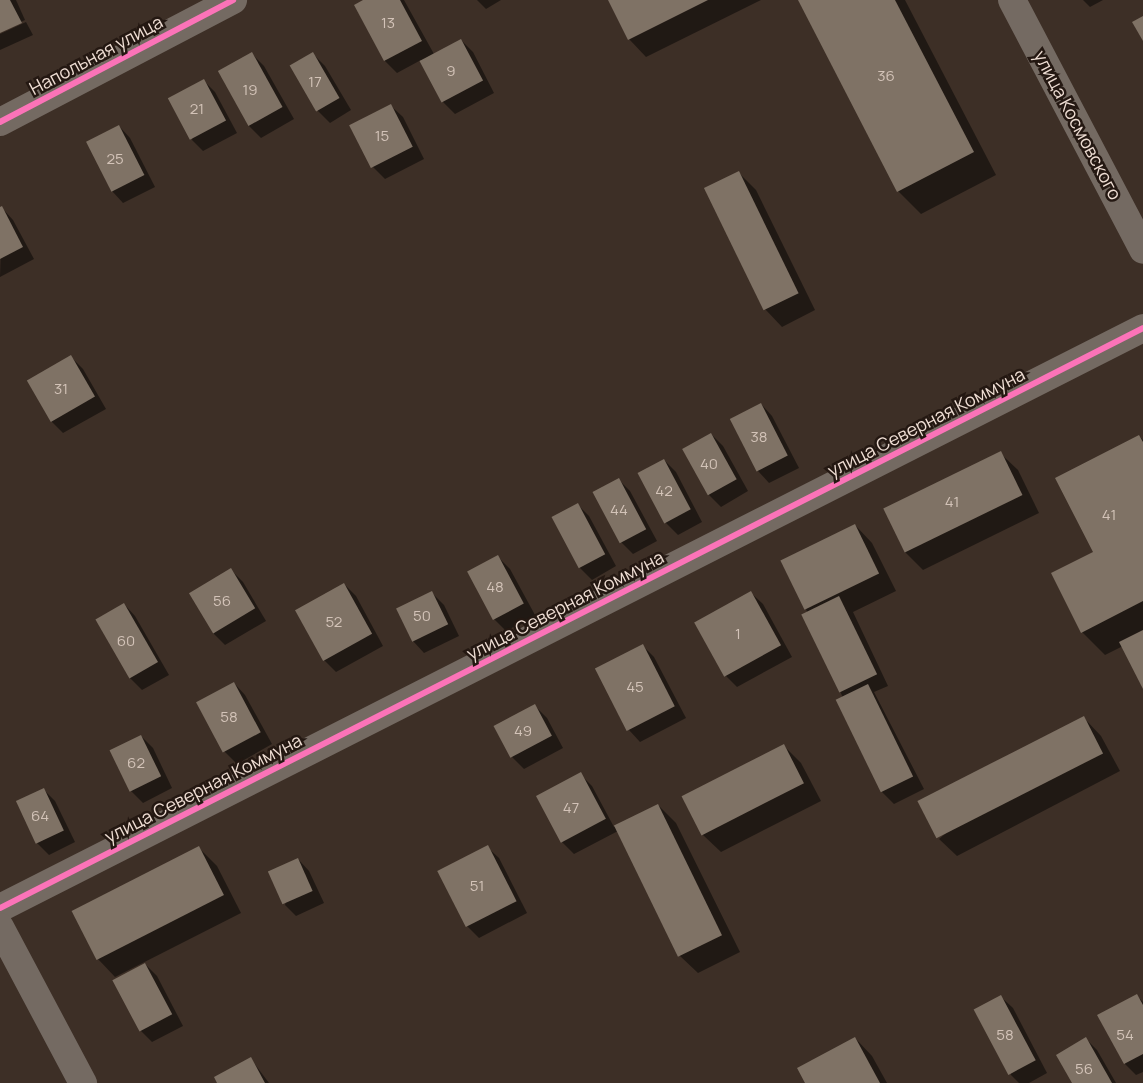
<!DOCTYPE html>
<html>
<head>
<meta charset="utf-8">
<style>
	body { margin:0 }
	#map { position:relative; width:1143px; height:1083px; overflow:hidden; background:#3d2f26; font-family:Manrope,sans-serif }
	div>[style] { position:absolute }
	.shadow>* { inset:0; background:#0007 }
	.building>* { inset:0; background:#7f7265; transform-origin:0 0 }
	.street>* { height:28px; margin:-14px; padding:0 14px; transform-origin:14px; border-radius:14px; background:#746a62 }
	.secondary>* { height:28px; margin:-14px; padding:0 14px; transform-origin:14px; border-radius:14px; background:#746a62 }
	.cycleway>* { height:6px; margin:-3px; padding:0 3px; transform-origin:3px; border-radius:3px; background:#fb73b8 }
	span { translate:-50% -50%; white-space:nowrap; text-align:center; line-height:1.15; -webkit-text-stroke:5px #241812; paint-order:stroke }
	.number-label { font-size:15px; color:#d3c3b8 }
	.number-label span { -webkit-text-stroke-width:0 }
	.street-label { font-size:18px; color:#efded4 }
</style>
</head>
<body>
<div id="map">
	<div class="shadow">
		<div style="clip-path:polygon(0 0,16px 0,25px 20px,0 32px)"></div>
		<div style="clip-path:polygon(366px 0,404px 0,434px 54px,461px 40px,473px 52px,494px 93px,455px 114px,443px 102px,421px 60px,397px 73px,385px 61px,355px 6px)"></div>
		<div style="clip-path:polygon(477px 0,501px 0,486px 9px)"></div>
		<div style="clip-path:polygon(610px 0,761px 0,646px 57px,629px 39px)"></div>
		<div style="clip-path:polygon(799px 0,905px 0,996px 175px,921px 214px,898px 191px)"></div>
		<div style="clip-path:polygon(1083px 0,1103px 0,1090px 7px)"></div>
		<div style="clip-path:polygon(26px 22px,33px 35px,0 50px,0 34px)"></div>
		<div style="clip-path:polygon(252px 54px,264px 66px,294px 119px,261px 138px,249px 126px)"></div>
		<div style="clip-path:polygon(313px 54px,325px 66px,351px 110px,330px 123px,318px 111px)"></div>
		<div style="clip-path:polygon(203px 80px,215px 92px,237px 133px,203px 151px,192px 140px)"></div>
		<div style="clip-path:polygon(391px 106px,403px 117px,424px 159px,385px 179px,373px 167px)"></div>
		<div style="clip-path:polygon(119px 126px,130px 138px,155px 187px,123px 203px,112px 191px)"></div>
		<div style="clip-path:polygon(738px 172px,756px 190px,815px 310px,782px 327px,765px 309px)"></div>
		<div style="clip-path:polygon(2px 208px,13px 220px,34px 259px,0 277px)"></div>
		<div style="clip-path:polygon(71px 357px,83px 369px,106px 409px,63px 433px,51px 421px)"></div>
		<div style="clip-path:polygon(761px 404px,772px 416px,799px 468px,769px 483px,758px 471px)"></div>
		<div style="clip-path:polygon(711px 434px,723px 446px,748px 491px,721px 507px,709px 495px)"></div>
		<div style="clip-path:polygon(1139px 436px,1143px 440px,1143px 686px,1123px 646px,1105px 655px,1082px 632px,1053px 574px,1095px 552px)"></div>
		<div style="clip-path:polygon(1000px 453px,1018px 470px,1039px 513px,923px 570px,905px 552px)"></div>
		<div style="clip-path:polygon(664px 460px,676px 472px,702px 522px,678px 535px,666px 523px)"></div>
		<div style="clip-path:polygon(618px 479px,630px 491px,657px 541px,633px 554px,621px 542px)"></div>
		<div style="clip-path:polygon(578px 505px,589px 516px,616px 566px,592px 580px,580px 568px,553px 518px)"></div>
		<div style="clip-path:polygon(855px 525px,872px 543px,896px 591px,853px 612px,888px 686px,874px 692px,924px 789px,894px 804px,882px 792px,806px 609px)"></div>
		<div style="clip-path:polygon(498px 557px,510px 569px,535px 615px,506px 631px,494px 619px)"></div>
		<div style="clip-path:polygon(231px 570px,243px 582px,266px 621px,225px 645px,213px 633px)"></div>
		<div style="clip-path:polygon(344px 584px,356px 596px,383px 646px,336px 672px,324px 660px)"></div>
		<div style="clip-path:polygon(432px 593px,444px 605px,459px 636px,424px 653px,413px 641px)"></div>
		<div style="clip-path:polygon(751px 593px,763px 604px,792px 657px,737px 687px,725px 675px)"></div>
		<div style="clip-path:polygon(124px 604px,135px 616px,169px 675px,142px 690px,130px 678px)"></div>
		<div style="clip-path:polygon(642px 645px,654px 657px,686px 718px,640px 742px,629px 730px)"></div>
		<div style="clip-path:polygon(234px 683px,245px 695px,272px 744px,237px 764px,225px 752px,198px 703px)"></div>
		<div style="clip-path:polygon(535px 706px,547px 718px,563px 748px,524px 769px,512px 757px)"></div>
		<div style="clip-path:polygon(1084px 718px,1101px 736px,1120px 771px,957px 856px,939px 839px)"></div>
		<div style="clip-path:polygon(141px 736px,153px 748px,172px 788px,143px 803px,131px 791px)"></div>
		<div style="clip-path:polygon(784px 746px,801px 763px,821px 801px,721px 852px,703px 835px,684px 798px)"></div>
		<div style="clip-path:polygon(580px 774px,592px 786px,614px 827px,658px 805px,676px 823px,740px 952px,698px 973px,680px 956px,618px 831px,574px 854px,562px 842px,538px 797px)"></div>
		<div style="clip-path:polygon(43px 789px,55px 801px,75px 842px,49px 855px,37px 843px)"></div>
		<div style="clip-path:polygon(487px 847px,499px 858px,527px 913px,479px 938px,467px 926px)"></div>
		<div style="clip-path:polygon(199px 848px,217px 866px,241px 913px,115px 977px,98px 959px)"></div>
		<div style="clip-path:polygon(298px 859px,309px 871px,324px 903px,296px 916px,285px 905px)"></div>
		<div style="clip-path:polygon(145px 964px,157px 976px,183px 1026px,152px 1042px,140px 1030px)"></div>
		<div style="clip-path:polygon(1137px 996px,1143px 1002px,1143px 1072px,1136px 1075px,1125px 1064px)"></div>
		<div style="clip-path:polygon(1001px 997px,1013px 1008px,1047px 1073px,1029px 1083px,1019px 1083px,1011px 1075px)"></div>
		<div style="clip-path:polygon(855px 1038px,872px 1056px,887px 1083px,807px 1083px)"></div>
		<div style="clip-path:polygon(1085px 1038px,1097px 1050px,1116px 1083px,1074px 1083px)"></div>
		<div style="clip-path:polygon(251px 1059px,269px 1083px,219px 1083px)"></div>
	</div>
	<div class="building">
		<div style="clip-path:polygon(0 0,10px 0,22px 23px,0 33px)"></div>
		<div style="clip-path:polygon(363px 0,400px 0,422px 41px,384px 61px,354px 5px)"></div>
		<div style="clip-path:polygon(608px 0,708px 0,628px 40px)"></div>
		<div style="clip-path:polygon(798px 0,895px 0,974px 152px,897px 192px)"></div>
		<div style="clip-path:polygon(1143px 16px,1143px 41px,1132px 22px)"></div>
		<div style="left:461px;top:39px;width:47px;height:47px;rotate:62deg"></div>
		<div style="left:252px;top:52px;width:63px;height:39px;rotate:61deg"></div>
		<div style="left:313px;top:52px;width:53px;height:27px;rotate:60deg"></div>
		<div style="left:204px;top:79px;width:47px;height:41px;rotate:62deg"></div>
		<div style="left:391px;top:104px;width:48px;height:47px;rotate:63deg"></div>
		<div style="left:119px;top:125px;width:56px;height:37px;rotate:63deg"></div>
		<div style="left:739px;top:171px;width:136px;height:39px;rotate:64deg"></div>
		<div style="clip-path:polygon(2px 206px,23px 247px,0 259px,0 207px)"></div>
		<div style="left:71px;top:355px;width:48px;height:51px;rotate:60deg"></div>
		<div style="left:761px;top:403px;width:59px;height:35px;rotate:63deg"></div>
		<div style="left:711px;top:433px;width:53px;height:33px;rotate:61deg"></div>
		<div style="clip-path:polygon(1139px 435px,1143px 442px,1143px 601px,1081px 633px,1051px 573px,1093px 552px,1055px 478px)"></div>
		<div style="left:1001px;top:451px;width:49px;height:131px;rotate:64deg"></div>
		<div style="left:664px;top:459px;width:57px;height:30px;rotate:62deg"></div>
		<div style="left:619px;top:478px;width:58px;height:30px;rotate:62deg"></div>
		<div style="left:578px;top:503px;width:58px;height:30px;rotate:62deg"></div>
		<div style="left:855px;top:524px;width:55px;height:83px;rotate:64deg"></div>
		<div style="left:498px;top:555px;width:55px;height:35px;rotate:62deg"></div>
		<div style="left:231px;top:568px;width:47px;height:49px;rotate:59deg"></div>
		<div style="left:344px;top:583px;width:58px;height:56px;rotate:61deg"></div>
		<div style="left:432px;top:591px;width:37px;height:40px;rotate:64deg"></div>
		<div style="left:751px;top:591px;width:62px;height:65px;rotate:61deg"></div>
		<div style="left:839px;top:596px;width:87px;height:42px;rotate:64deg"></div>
		<div style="left:124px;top:603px;width:68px;height:33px;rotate:60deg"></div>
		<div style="clip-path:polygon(1143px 630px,1143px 689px,1119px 642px)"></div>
		<div style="left:643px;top:644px;width:70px;height:54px;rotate:63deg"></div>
		<div style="left:234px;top:682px;width:57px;height:43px;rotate:62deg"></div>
		<div style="left:868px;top:684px;width:103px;height:36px;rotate:64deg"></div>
		<div style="left:535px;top:704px;width:36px;height:47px;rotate:62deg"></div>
		<div style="left:1084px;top:716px;width:42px;height:187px;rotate:63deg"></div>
		<div style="left:141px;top:735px;width:46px;height:35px;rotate:64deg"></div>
		<div style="left:784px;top:744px;width:44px;height:115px;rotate:63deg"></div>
		<div style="left:581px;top:772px;width:53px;height:51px;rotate:62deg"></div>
		<div style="left:44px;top:788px;width:47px;height:31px;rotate:65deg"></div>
		<div style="left:658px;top:804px;width:146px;height:49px;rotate:64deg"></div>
		<div style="left:488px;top:845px;width:63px;height:57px;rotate:63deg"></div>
		<div style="left:199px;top:846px;width:55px;height:143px;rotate:63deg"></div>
		<div style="left:298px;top:858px;width:36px;height:33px;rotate:66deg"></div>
		<div style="left:145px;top:963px;width:58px;height:37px;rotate:62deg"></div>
		<div style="clip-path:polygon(1137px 994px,1143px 1005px,1143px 1054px,1124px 1064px,1097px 1015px)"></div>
		<div style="left:1001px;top:995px;width:74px;height:31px;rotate:62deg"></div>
		<div style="clip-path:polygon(855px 1037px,880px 1083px,805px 1083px,797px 1068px)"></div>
		<div style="clip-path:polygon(1086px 1037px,1112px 1083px,1072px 1083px,1056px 1055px)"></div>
		<div style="clip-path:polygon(251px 1057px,265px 1083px,217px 1083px,214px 1077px)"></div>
	</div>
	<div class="street">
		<div style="left:0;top:122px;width:263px;rotate:-27.6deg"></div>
		<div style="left:0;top:908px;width:1282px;rotate:-26.9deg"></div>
		<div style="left:0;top:927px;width:177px;rotate:62deg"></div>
	</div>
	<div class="secondary">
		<div style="left:1012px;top:0;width:282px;rotate:62.3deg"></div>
	</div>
	<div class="cycleway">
		<div style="left:0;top:122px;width:263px;rotate:-27.6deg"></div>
		<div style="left:0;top:908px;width:1282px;rotate:-26.9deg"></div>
	</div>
	<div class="number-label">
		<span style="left:388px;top:23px">13</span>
		<span style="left:451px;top:71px">9</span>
		<span style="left:886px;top:76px">36</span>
		<span style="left:315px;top:82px">17</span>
		<span style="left:250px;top:90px">19</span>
		<span style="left:197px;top:109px">21</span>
		<span style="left:382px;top:136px">15</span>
		<span style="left:115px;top:159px">25</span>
		<span style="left:61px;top:389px">31</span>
		<span style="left:759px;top:437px">38</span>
		<span style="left:709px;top:464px">40</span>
		<span style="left:664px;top:491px">42</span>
		<span style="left:952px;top:502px">41</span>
		<span style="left:619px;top:510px">44</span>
		<span style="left:1109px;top:515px">41</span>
		<span style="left:495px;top:587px">48</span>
		<span style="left:222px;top:601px">56</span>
		<span style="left:422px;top:616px">50</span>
		<span style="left:334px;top:622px">52</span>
		<span style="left:738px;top:634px">1</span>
		<span style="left:126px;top:641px">60</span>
		<span style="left:635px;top:687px">45</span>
		<span style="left:229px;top:717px">58</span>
		<span style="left:523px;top:731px">49</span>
		<span style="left:136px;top:763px">62</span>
		<span style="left:571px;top:808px">47</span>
		<span style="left:40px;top:816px">64</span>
		<span style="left:477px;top:886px">51</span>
		<span style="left:1005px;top:1035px">58</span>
		<span style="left:1125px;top:1035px">54</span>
		<span style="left:1084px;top:1069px">56</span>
	</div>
	<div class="street-label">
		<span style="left:96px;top:55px;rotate:-28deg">Напольная улица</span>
		<span style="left:1078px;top:125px;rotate:62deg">улица Космовского</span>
		<span style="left:926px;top:422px;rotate:-27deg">улица Северная Коммуна</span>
		<span style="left:565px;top:605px;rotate:-27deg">улица Северная Коммуна</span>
		<span style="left:203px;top:788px;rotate:-27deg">улица Северная Коммуна</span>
	</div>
</div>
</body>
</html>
